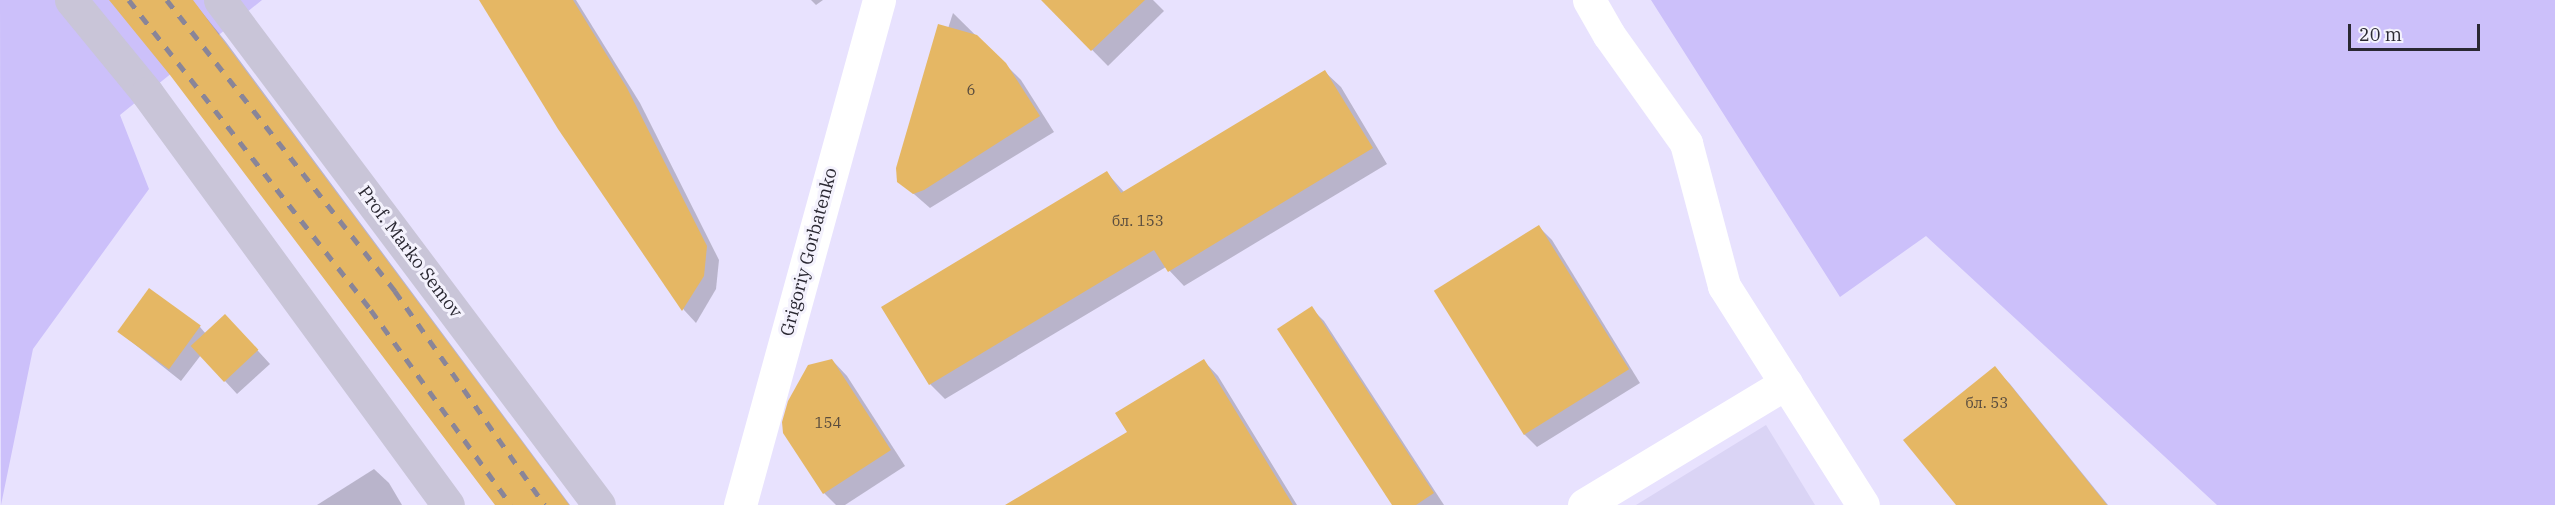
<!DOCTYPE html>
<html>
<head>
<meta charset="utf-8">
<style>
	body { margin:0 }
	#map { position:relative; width:2555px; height:505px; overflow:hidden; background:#e8e2fe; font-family:"IBM Plex Serif",serif }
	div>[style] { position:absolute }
	.built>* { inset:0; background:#dad4f5 }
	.green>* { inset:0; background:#ccc0fa }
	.shadow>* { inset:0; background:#0003 }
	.building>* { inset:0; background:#e5b764; transform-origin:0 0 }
	.street>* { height:33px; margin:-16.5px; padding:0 16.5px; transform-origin:16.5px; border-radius:16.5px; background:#fff }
	.secondary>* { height:33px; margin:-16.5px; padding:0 16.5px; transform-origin:16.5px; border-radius:16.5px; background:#c9c5d8 }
	.rail>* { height:4.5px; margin-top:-2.25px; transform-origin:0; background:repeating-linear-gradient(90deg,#898598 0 10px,transparent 0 20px) }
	span { translate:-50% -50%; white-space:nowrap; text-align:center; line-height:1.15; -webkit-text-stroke:6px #f4f2fd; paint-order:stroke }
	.number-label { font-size:15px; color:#594c3e }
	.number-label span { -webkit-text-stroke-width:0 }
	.street-label { font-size:18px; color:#2a2832 }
	.scale { position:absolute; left:2348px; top:24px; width:132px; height:27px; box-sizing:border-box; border:3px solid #2a2832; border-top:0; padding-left:8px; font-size:18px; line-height:21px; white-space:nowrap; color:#2a2832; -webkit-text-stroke:4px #f4f2fd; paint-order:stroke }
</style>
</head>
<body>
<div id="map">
	<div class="built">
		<div style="clip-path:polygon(1766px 425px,1815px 505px,1636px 505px)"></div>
	</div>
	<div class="green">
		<div style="clip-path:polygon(0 0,262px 0,120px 115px,149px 189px,33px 349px,1px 505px)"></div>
		<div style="clip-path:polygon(1651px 0,2555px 0,2555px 505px,2217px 505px,1926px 236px,1840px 297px)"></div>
	</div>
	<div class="shadow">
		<div style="clip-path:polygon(111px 0,192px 0,226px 42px,570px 505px,496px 505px,171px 74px)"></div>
		<div style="clip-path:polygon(480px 0,576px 0,640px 103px,719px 260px,716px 289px,696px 323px,684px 310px,560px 129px)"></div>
		<div style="clip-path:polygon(811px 0,823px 0,816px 5px)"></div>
		<div style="clip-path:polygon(1043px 0,1153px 0,1164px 11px,1108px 66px)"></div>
		<div style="clip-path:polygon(953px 13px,1021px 80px,1054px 132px,930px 208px,899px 181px)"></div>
		<div style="clip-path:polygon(1325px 72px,1341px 87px,1387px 164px,1184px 286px,1166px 267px,945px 399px,930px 384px,1107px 173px,1124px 192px)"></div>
		<div style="clip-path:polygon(1539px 227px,1552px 240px,1640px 383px,1537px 447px,1524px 434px)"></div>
		<div style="clip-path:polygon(1311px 308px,1324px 321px,1444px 505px,1394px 505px)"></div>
		<div style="clip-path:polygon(200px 327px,206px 334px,238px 329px,270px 364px,237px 394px,201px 355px,181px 381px,118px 331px)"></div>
		<div style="clip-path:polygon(832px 360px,847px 376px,905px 466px,845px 505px,836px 505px,824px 493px)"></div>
		<div style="clip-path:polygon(1204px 361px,1218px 376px,1297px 505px,1008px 505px,1129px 432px)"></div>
		<div style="clip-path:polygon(1994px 368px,2010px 384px,2108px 505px,1958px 505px)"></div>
		<div style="clip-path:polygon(374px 469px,389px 483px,402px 505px,317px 505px)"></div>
	</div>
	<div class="building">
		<div style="clip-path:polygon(109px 0,193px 0,569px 505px,495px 505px,170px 75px)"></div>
		<div style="clip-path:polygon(479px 0,573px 0,627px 88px,707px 246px,704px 276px,682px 311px,558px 129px)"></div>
		<div style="clip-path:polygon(1041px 0,1145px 0,1091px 51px)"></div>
		<div style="clip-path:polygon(938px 24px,977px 35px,1006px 63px,1040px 116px,924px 190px,913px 194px,897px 182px,896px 168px)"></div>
		<div style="clip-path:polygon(1325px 70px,1373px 148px,1168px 272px,1154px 250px,929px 385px,881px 307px,1107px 171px,1121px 193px)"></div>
		<div style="left:1539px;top:225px;width:170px;height:124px;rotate:58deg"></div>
		<div style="left:149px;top:288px;width:64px;height:54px;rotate:36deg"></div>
		<div style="clip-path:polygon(1312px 306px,1434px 493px,1416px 505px,1392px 505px,1277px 329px)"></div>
		<div style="left:225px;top:314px;width:49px;height:47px;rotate:47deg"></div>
		<div style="clip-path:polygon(832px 359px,891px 450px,823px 494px,783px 433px,782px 422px,788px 401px,808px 365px)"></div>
		<div style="clip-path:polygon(1204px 359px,1293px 505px,1005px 505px,1127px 432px,1115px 413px)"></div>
		<div style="clip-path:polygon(1995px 366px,2107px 505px,1956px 505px,1903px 440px)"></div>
	</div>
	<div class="street">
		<div style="left:1589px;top:0;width:40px;rotate:60.3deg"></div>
		<div style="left:1609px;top:35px;width:133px;rotate:54.5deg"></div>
		<div style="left:1686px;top:143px;width:148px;rotate:75.1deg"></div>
		<div style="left:1724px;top:286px;width:259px;rotate:57.6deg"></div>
		<div style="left:740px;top:505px;width:524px;rotate:-74.61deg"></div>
		<div style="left:1584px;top:505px;width:236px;rotate:-31.1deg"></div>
	</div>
	<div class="secondary">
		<div style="left:71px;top:0;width:120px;rotate:50.7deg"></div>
		<div style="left:147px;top:93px;width:510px;rotate:53.85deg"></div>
		<div style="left:220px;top:0;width:631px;rotate:53.11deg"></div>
	</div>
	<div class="rail">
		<div style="left:129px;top:0;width:393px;rotate:52deg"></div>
		<div style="left:371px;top:310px;width:240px;rotate:54.3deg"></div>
		<div style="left:167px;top:0;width:370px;rotate:51.9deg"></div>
		<div style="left:395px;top:291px;width:261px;rotate:55deg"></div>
	</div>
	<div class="number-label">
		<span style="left:971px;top:90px">6</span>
		<span style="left:1138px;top:221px">бл. 153</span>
		<span style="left:1987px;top:403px">бл. 53</span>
		<span style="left:828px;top:423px">154</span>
	</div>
	<div class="street-label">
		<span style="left:410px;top:252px;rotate:53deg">Prof. Marko Semov</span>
		<span style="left:809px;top:252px;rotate:-75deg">Grigoriy Gorbatenko</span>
	</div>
	<div class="scale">20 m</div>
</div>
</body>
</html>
